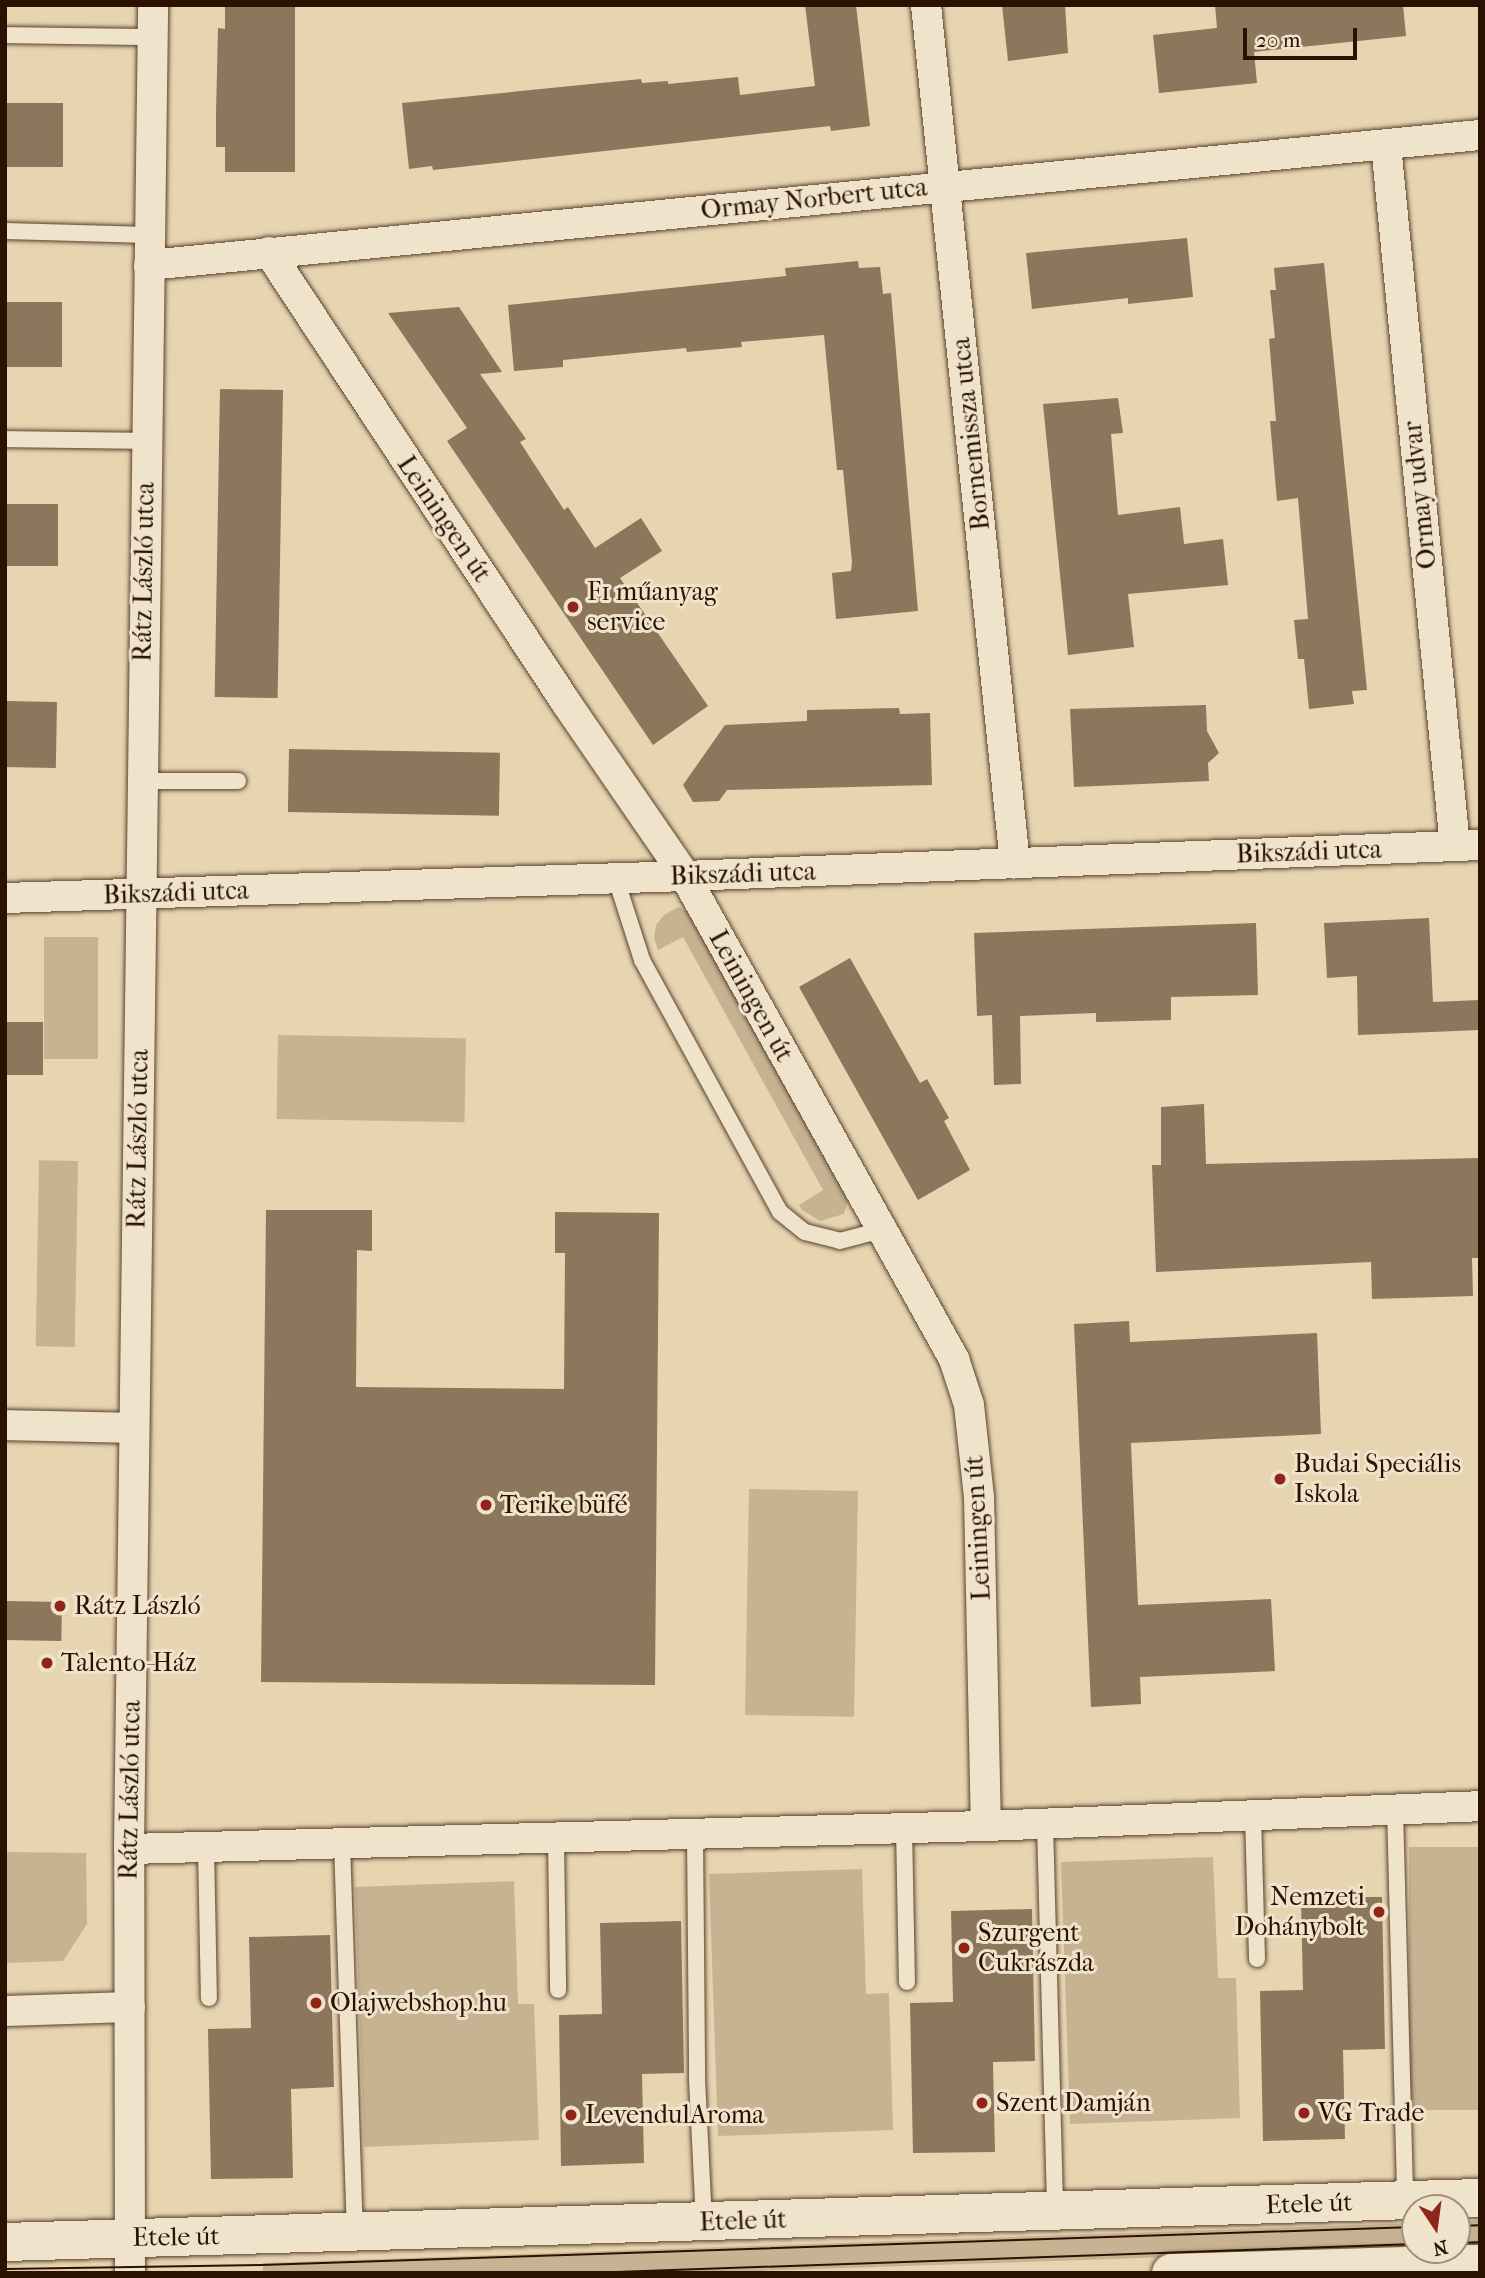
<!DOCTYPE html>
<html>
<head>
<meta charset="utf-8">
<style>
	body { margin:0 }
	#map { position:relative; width:1485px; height:2278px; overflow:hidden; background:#e7d4b0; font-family:"IM FELL French Canon",serif }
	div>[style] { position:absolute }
	.green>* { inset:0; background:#c7b392; transform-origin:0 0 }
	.building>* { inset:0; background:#8c765c; transform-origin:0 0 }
	.roads { filter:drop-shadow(0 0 2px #59422e) drop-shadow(0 0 2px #59422e) }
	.service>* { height:16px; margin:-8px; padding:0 8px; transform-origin:8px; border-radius:8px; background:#efe3cc }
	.minor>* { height:30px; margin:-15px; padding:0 15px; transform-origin:15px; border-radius:15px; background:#efe3cc }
	.secondary>* { height:38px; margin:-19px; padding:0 19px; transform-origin:19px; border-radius:19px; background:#efe3cc }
	.tram>* { height:2px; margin:-1px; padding:0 1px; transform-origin:1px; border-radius:1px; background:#2a1102 }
	.dots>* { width:19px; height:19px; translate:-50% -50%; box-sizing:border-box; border:4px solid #efe3cc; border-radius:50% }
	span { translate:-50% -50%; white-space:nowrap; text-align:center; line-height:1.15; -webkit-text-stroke:6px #efe3cc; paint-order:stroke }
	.street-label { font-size:26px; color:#2a1102 }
	.poi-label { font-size:26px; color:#2a1102 }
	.left { translate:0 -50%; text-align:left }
	.right { translate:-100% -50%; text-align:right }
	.frame { position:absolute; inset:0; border:7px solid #2a1102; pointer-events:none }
	.north { position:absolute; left:1401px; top:2194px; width:70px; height:70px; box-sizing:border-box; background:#efe3cc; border:2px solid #a08f7b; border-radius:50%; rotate:167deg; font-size:19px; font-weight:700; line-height:28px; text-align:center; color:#2a1102 }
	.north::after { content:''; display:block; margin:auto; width:24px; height:32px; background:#8f2418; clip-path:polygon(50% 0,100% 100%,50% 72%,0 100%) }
	.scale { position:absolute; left:1243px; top:28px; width:114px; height:32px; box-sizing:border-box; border:4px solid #2a1102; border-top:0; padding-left:9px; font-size:21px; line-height:24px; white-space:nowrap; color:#2a1102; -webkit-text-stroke:5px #efe3cc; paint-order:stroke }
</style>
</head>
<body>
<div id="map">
	<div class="green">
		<div style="clip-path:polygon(678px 907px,688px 912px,848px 1201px,844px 1214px,820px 1221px,802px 1210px,799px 1205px,823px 1190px,683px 937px,658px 950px,654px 938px,656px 925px,664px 915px)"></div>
		<div style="left:98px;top:937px;width:122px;height:54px;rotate:90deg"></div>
		<div style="left:278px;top:1035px;width:188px;height:84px;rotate:1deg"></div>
		<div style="left:78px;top:1161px;width:186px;height:39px;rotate:91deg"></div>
		<div style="left:749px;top:1489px;width:109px;height:226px;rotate:1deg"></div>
		<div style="left:1480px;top:1847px;width:263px;height:71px;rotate:90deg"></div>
		<div style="clip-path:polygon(5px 1852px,86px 1853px,87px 1924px,63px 1961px,5px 1963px)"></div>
		<div style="clip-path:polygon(1213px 1857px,1218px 1978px,1236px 1978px,1240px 2118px,1070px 2124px,1061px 1862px)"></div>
		<div style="clip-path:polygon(862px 1869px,866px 1994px,889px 1993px,893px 2130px,718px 2136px,709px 1874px)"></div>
		<div style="clip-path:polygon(514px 1881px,518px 2004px,534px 2004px,539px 2140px,364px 2147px,355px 1887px)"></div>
		<div style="left:1480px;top:2221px;width:25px;height:23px;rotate:90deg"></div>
		<div style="clip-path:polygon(1415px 2223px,1415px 2248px,1084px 2260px,697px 2273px,263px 2273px,263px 2263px)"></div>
	</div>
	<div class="building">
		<div style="clip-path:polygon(225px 5px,295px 5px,295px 172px,225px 172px,225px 147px,216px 147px,216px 114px,218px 28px,225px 29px)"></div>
		<div style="clip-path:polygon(805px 5px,856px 5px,870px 126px,831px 131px,830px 126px,433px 170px,432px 166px,409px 169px,402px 103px,641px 79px,642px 83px,668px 81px,668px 84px,738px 77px,740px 95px,815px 86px)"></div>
		<div style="clip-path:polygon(1002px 5px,1065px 5px,1068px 53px,1008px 61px)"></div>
		<div style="clip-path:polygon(1215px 5px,1403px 5px,1406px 36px,1254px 52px,1257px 83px,1159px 93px,1153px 35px,1217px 28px)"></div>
		<div style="left:5px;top:103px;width:58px;height:64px"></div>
		<div style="clip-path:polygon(1187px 238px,1193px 297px,1128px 304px,1128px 298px,1032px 309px,1026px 253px)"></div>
		<div style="clip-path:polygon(858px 261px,859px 268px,880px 267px,883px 294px,891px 293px,918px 611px,836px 619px,832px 573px,851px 571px,852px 562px,843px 470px,837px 470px,824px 335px,741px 342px,742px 347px,687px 352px,686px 348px,563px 360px,563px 367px,514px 371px,508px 305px,786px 276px,785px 268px)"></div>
		<div style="clip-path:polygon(1324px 263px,1367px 690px,1352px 691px,1354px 704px,1309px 709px,1304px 659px,1298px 659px,1294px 620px,1308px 619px,1298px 498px,1277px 501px,1270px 421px,1276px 421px,1269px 339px,1275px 338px,1270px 290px,1276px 290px,1274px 268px)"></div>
		<div style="left:5px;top:302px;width:57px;height:65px"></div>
		<div style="clip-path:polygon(459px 307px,502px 372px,480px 374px,526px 439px,520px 442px,564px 510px,568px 507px,595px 548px,641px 518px,662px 551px,620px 578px,708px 706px,653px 745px,447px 441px,467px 428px,388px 313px)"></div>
		<div style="left:220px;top:389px;width:63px;height:308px;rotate:1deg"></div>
		<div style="clip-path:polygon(1118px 398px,1123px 433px,1111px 434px,1118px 515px,1180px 507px,1184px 544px,1223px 539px,1228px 585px,1128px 594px,1134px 647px,1068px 655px,1043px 404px)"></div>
		<div style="left:5px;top:504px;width:53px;height:62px"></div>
		<div style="left:5px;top:701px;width:52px;height:66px;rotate:1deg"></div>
		<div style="clip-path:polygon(1206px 705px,1207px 731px,1219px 753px,1208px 763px,1209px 781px,1074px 787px,1070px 709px)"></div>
		<div style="clip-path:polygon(899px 708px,900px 714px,930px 713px,932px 785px,727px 790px,719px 801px,693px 802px,683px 785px,725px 725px,807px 721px,807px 710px)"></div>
		<div style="left:289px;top:749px;width:211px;height:63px;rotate:1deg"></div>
		<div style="clip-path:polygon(1429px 918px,1433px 1002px,1480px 1000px,1480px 1030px,1358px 1035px,1357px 976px,1327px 978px,1324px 923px)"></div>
		<div style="clip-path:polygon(1256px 923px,1258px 995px,1171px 997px,1171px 1020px,1096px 1022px,1096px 1013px,1020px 1016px,1021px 1084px,994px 1085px,992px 1015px,977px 1016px,974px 933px)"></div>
		<div style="clip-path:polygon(850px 958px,920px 1083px,927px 1079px,949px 1118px,944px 1121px,970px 1170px,918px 1200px,799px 987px)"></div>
		<div style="left:5px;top:1022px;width:38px;height:53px"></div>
		<div style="clip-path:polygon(1204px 1104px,1206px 1164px,1480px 1158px,1480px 1258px,1472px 1258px,1473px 1296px,1372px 1299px,1371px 1262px,1156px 1272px,1152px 1165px,1161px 1165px,1161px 1107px)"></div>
		<div style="clip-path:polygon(266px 1210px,372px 1210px,372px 1251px,357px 1250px,356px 1387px,564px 1389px,565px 1253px,555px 1253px,555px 1212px,659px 1213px,655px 1685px,261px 1682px)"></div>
		<div style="clip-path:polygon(1129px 1321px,1130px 1342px,1317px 1333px,1321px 1434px,1131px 1443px,1138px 1605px,1271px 1599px,1275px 1671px,1140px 1677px,1141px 1704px,1091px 1707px,1074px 1324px)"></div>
		<div style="left:5px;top:1601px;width:57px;height:39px;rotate:1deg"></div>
		<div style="clip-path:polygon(1344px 1897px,1382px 1897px,1385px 2049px,1343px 2050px,1345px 2139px,1263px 2141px,1260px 1991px,1303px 1990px,1301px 1899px)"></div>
		<div style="clip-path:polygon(1032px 1909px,1035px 2061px,993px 2062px,995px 2152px,913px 2153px,910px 2003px,953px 2002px,951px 1911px)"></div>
		<div style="clip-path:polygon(681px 1921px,684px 2073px,642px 2074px,644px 2163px,561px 2166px,559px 2015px,602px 2014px,600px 1923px)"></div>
		<div style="clip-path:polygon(330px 1935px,334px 2087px,291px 2089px,293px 2178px,211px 2179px,208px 2029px,251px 2028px,249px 1937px)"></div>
	</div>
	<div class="roads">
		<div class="service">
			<div style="left:5px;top:35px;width:148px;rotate:0.8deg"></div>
			<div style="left:5px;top:231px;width:145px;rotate:1.6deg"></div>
			<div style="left:5px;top:439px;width:141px;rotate:0.8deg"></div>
			<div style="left:142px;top:781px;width:96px"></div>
			<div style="left:616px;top:879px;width:85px;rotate:72.2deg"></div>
			<div style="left:642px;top:960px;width:287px;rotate:61.3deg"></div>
			<div style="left:780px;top:1212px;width:32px;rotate:39deg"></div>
			<div style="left:805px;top:1232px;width:36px;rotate:14deg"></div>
			<div style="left:840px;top:1241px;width:43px;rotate:-14.7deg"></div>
			<div style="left:1395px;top:1809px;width:392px;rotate:88.5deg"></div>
			<div style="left:1253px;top:1815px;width:144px;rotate:88.4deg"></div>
			<div style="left:1045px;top:1823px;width:388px;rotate:88.5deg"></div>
			<div style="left:904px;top:1828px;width:154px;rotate:88.9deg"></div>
			<div style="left:695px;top:1834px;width:245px;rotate:89.5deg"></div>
			<div style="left:697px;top:2079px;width:144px;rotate:87.2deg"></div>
			<div style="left:556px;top:1838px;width:152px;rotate:89.2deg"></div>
			<div style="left:342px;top:1843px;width:389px;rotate:88.1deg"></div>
			<div style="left:206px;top:1847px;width:151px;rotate:88.9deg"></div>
		</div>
		<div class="minor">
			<div style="left:926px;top:5px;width:863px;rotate:84.08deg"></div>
			<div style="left:1386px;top:145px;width:704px;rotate:84.38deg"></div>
			<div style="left:269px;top:252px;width:541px;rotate:56.6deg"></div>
			<div style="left:567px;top:704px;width:209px;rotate:55.5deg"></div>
			<div style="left:685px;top:876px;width:553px;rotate:60.88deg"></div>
			<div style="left:954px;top:1359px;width:48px;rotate:71.9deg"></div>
			<div style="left:969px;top:1405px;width:93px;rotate:83.8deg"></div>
			<div style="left:979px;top:1497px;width:329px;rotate:88.8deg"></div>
			<div style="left:149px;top:265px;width:1337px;rotate:-5.58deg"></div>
			<div style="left:5px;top:898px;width:680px;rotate:-1.85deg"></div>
			<div style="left:685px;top:876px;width:796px;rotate:-2.23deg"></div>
			<div style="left:5px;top:1425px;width:129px;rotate:1.3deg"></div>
			<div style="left:129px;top:1849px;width:857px;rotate:-1.54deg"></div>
			<div style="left:986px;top:1826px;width:494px;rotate:-2.3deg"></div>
			<div style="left:5px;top:2011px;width:125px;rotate:-1.8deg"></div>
			<div style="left:130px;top:2273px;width:424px;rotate:-90.1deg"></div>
			<div style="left:129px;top:1849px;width:1844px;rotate:-89.25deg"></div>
		</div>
		<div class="secondary">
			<div style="left:5px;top:2242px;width:1476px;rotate:-1.71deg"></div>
			<div style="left:1171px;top:2273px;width:309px;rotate:-1.7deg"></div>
		</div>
	</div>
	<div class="tram">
		<div style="left:1457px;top:2226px;width:23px;rotate:-2deg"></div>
		<div style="left:1457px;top:2243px;width:23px;rotate:-2deg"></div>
		<div style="left:5px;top:2269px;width:256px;rotate:-0.9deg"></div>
		<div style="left:261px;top:2265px;width:1155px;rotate:-1.89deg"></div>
		<div style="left:588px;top:2273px;width:828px;rotate:-2.01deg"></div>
	</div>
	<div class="dots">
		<div style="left:573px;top:607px;background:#8f2418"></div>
		<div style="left:1280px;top:1479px;background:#8f2418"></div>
		<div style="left:486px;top:1505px;background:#8f2418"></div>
		<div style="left:60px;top:1606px;background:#8f2418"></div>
		<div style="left:47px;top:1663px;background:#8f2418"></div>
		<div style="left:1379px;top:1912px;background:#8f2418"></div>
		<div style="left:964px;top:1948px;background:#8f2418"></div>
		<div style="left:316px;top:2003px;background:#8f2418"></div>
		<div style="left:982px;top:2103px;background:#8f2418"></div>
		<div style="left:1304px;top:2113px;background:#8f2418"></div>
		<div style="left:571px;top:2115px;background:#8f2418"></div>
	</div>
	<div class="street-label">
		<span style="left:814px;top:199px;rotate:-6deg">Ormay Norbert utca</span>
		<span style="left:971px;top:434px;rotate:-96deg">Bornemissza utca</span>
		<span style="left:1420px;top:495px;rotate:-96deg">Ormay udvar</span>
		<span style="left:444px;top:519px;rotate:56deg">Leiningen út</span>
		<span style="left:144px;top:572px;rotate:-89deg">Rátz László utca</span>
		<span style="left:1309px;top:852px;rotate:-2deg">Bikszádi utca</span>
		<span style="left:743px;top:874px;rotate:-2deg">Bikszádi utca</span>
		<span style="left:176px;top:893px;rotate:-2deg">Bikszádi utca</span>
		<span style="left:751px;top:996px;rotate:61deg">Leiningen út</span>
		<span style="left:138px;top:1139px;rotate:-89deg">Rátz László utca</span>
		<span style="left:978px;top:1528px;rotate:-93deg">Leiningen út</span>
		<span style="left:130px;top:1790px;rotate:-89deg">Rátz László utca</span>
		<span style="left:1309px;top:2204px;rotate:-2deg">Etele út</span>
		<span style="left:743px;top:2221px;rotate:-2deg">Etele út</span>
		<span style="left:176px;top:2237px;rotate:-1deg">Etele út</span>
	</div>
	<div class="poi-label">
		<span class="left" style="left:587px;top:607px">F1 műanyag<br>service</span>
		<span class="left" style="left:1294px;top:1479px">Budai Speciális<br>Iskola</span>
		<span class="left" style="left:500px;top:1505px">Terike büfé</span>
		<span class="left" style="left:74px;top:1606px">Rátz László</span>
		<span class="left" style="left:61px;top:1663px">Talento-Ház</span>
		<span class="right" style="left:1365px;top:1912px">Nemzeti<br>Dohánybolt</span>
		<span class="left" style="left:978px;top:1948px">Szurgent<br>Cukrászda</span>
		<span class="left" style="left:330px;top:2003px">Olajwebshop.hu</span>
		<span class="left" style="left:996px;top:2103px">Szent Damján</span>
		<span class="left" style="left:1318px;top:2113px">VG Trade</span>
		<span class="left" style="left:585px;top:2115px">LevendulAroma</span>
	</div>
	<div class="frame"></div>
	<div class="north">N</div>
	<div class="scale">20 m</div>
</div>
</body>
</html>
